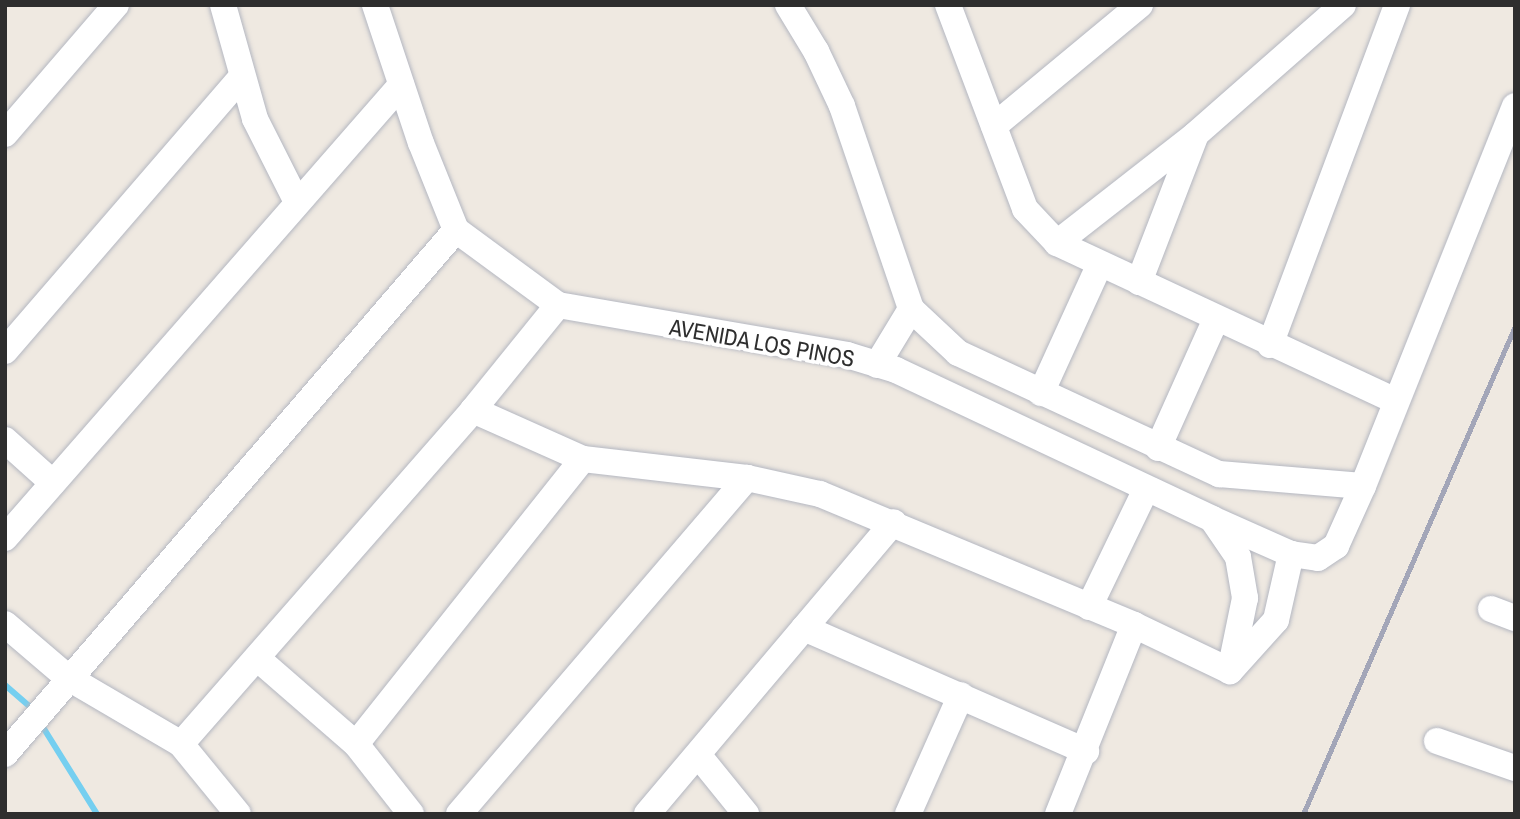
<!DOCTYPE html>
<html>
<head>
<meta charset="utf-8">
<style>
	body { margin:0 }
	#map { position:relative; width:1520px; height:819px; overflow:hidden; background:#efe9e1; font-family:"Archivo Narrow",sans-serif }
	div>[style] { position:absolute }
	.stream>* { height:6px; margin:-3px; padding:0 3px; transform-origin:3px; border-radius:3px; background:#75cff0 }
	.roads { filter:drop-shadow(0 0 2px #b4b7c1) drop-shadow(0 0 2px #b4b7c1) }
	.street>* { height:26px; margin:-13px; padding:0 13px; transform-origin:13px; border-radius:13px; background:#fff }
	.rail>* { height:5px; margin:-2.5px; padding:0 2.5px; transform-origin:2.5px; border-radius:2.5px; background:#a3a6b8 }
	span { translate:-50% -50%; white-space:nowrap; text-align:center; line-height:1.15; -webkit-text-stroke:7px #fff; paint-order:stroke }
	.street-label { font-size:23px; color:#2e2e2e }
	.frame { position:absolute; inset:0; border:7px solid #2e2e2e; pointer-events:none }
</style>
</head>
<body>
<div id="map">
	<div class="stream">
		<div style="left:5px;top:685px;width:35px;rotate:41deg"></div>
		<div style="left:41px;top:724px;width:106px;rotate:58.1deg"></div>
	</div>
	<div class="roads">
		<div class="street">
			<div style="left:223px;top:5px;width:118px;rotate:74.3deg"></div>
			<div style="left:255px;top:119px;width:93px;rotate:63.2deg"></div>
			<div style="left:375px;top:5px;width:145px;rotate:71.6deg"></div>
			<div style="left:421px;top:143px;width:94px;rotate:68.1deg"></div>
			<div style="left:456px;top:230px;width:127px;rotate:36.3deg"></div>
			<div style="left:558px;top:305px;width:293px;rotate:9.8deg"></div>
			<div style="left:847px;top:355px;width:51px;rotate:17deg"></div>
			<div style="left:896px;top:370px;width:349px;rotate:25.2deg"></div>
			<div style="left:1212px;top:519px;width:86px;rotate:23.9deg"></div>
			<div style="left:1291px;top:554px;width:27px;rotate:8deg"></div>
			<div style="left:1318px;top:558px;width:22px;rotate:-34deg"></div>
			<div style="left:1336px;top:546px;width:66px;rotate:-65.8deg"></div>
			<div style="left:1363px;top:486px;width:409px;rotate:-68.2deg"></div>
			<div style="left:788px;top:5px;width:54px;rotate:58.7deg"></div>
			<div style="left:816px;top:51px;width:61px;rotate:64.7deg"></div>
			<div style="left:842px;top:106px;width:214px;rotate:71.2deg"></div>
			<div style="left:911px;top:309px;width:64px;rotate:43.1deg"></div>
			<div style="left:958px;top:353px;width:288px;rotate:24.9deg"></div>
			<div style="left:1219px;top:474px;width:144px;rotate:4.8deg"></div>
			<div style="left:948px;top:5px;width:218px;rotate:69.3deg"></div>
			<div style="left:1025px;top:209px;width:47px;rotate:46.7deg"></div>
			<div style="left:1057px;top:243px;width:372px;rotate:25deg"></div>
			<div style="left:994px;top:126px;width:190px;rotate:-39.7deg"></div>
			<div style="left:5px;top:134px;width:170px;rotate:-49.3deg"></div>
			<div style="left:1057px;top:243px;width:175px;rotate:-38deg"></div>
			<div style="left:1195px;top:135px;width:197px;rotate:-41.3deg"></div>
			<div style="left:1139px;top:282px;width:155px;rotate:-68.9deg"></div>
			<div style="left:1270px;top:345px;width:363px;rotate:-69.5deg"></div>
			<div style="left:5px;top:351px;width:363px;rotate:-49.2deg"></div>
			<div style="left:877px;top:365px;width:66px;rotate:-58.7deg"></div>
			<div style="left:1041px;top:393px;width:140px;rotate:-65.5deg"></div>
			<div style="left:473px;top:410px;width:120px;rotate:24deg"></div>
			<div style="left:583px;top:459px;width:165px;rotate:6.6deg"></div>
			<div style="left:747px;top:478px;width:75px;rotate:12.4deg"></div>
			<div style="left:820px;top:494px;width:340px;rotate:22.6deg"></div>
			<div style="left:1134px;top:625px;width:106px;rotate:25.6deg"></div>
			<div style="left:5px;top:440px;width:64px;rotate:41.9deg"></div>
			<div style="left:1158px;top:448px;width:141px;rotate:-65.8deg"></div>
			<div style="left:1212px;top:519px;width:46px;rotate:55.6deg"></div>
			<div style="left:1238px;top:557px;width:42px;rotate:80.3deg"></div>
			<div style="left:1245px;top:598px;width:75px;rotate:101.6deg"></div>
			<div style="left:5px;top:538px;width:602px;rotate:-48.84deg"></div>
			<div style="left:1089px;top:607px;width:131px;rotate:-64.2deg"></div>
			<div style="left:1491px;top:609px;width:26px;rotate:21deg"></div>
			<div style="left:5px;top:624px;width:82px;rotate:40.5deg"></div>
			<div style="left:67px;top:677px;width:132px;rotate:30.4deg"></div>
			<div style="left:181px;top:744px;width:90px;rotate:50.8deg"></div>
			<div style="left:804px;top:628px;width:308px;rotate:23.6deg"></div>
			<div style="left:257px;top:658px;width:131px;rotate:41deg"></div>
			<div style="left:356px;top:744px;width:89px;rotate:51.8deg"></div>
			<div style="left:1231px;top:670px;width:67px;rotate:-48deg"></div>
			<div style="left:1276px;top:620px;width:68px;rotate:-77.2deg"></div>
			<div style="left:1437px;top:741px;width:83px;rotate:19.1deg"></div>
			<div style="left:181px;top:744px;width:444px;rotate:-48.8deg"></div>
			<div style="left:473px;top:410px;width:135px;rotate:-51deg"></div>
			<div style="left:356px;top:744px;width:364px;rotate:-51.5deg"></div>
			<div style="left:5px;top:754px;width:691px;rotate:-49.28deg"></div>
			<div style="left:699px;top:756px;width:75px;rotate:51deg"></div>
			<div style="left:459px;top:814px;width:443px;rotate:-49.4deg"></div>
			<div style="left:647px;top:814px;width:382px;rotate:-49.8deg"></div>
			<div style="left:908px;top:814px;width:130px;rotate:-66deg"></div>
			<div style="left:1058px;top:814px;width:204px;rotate:-68.1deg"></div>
		</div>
	</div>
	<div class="rail">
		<div style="left:1303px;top:814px;width:532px;rotate:-66.52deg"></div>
	</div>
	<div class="street-label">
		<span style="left:762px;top:343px;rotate:10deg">AVENIDA LOS PINOS</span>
	</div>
	<div class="frame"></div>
</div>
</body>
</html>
